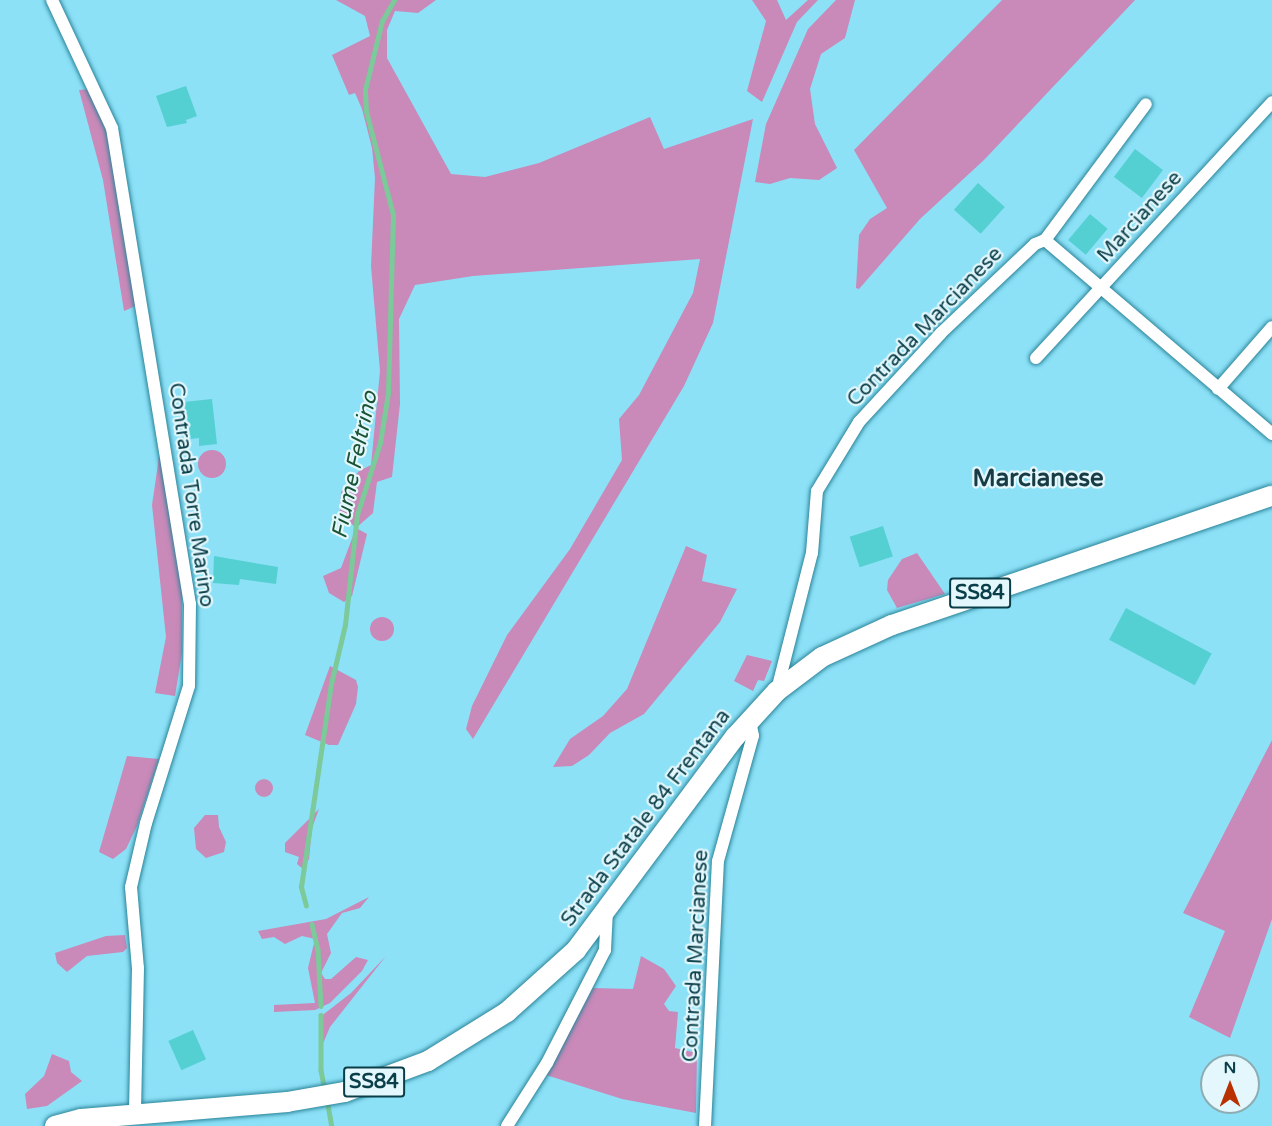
<!DOCTYPE html>
<html>
<head>
<meta charset="utf-8">
<style>
	body { margin:0 }
	#map { position:relative; width:1272px; height:1126px; overflow:hidden; background:#8ce1f7; font-family:"Varela Round",sans-serif }
	div>[style] { position:absolute }
	.green>* { inset:0; background:#c989b9 }
	.round { border-radius:50% }
	.stream>* { height:4.5px; margin:-2.25px; padding:0 2.25px; transform-origin:2.25px; border-radius:2.25px; background:#7cc99a }
	.building>* { inset:0; background:#54d0d2; transform-origin:0 0 }
	.roads { filter:drop-shadow(0 0 2px #2b8498) drop-shadow(0 0 2px #2b8498) }
	.minor>* { height:12px; margin:-6px; padding:0 6px; transform-origin:6px; border-radius:6px; background:#fff }
	.primary>* { height:20px; margin:-10px; padding:0 10px; transform-origin:10px; border-radius:10px; background:#fff }
	span { translate:-50% -50%; white-space:nowrap; text-align:center; line-height:1.15; -webkit-text-stroke:4.5px #e3f7fc; paint-order:stroke }
	.shield-label span { padding:2px 4px; background:#e3f7fc; border:2px solid; border-radius:4px; -webkit-text-stroke-width:0 }
	.shield-label { font-size:20px; color:#0a3e49; font-weight:700 }
	.street-label { font-size:21px; color:#0a3e49 }
	.water-label { font-size:22px; color:#195334; font-style:italic }
	.quarter-label { font-size:24px; color:#183c45; font-weight:700 }
	.north { position:absolute; left:1200px; top:1054px; width:60px; height:60px; box-sizing:border-box; background:#e3f7fc; border:2px solid #8cadb4; border-radius:50%; rotate:0deg; font-size:16px; font-weight:700; line-height:24px; text-align:center; color:#0a3e49 }
	.north::after { content:''; display:block; margin:auto; width:21px; height:27px; background:#ba3100; clip-path:polygon(50% 0,100% 100%,50% 72%,0 100%) }
</style>
</head>
<body>
<div id="map">
	<div class="green">
		<div style="clip-path:polygon(336px 0,436px 0,418px 13px,395px 11px,387px 30px,387px 58px,451px 174px,485px 177px,539px 163px,650px 117px,664px 149px,753px 119px,713px 323px,684px 386px,473px 739px,466px 729px,472px 706px,507px 635px,570px 549px,622px 460px,619px 419px,639px 395px,693px 293px,700px 259px,473px 276px,415px 285px,399px 319px,400px 404px,392px 477px,377px 482px,373px 513px,356px 528px,367px 534px,352px 596px,344px 602px,329px 593px,323px 576px,341px 568px,356px 528px,340px 513px,341px 492px,359px 471px,371px 465px,380px 371px,371px 266px,375px 178px,372px 148px,362px 109px,355px 93px,349px 95px,332px 55px,370px 36px,365px 16px)"></div>
		<div style="clip-path:polygon(752px 0,777px 0,786px 20px,808px 0,818px 0,797px 22px,762px 102px,747px 91px,766px 21px)"></div>
		<div style="clip-path:polygon(836px 0,855px 0,845px 38px,821px 54px,810px 89px,815px 124px,837px 168px,819px 180px,790px 178px,770px 184px,755px 182px,766px 124px,808px 29px)"></div>
		<div style="clip-path:polygon(1002px 0,1135px 0,984px 160px,920px 219px,859px 289px,856px 288px,859px 235px,870px 219px,887px 208px,854px 150px)"></div>
		<div style="clip-path:polygon(89px 89px,107px 132px,138px 305px,124px 311px,103px 180px,79px 90px)"></div>
		<div class="round" style="left:198px;top:450px;width:28px;height:28px"></div>
		<div style="clip-path:polygon(160px 450px,182px 577px,182px 653px,175px 696px,155px 693px,166px 637px,152px 505px)"></div>
		<div style="clip-path:polygon(686px 546px,707px 555px,702px 581px,737px 589px,720px 622px,644px 714px,610px 733px,589px 755px,572px 766px,553px 767px,570px 739px,603px 716px,627px 689px)"></div>
		<div style="clip-path:polygon(917px 553px,945px 594px,897px 608px,887px 590px,888px 580px,902px 559px)"></div>
		<div class="round" style="left:370px;top:617px;width:24px;height:24px"></div>
		<div style="clip-path:polygon(747px 655px,772px 661px,764px 681px,758px 680px,753px 691px,734px 681px)"></div>
		<div style="clip-path:polygon(330px 666px,356px 680px,358px 687px,356px 704px,338px 745px,329px 745px,305px 735px)"></div>
		<div style="clip-path:polygon(1272px 740px,1272px 919px,1230px 1038px,1189px 1017px,1225px 931px,1183px 913px)"></div>
		<div style="clip-path:polygon(127px 756px,159px 759px,137px 826px,126px 849px,113px 859px,99px 852px)"></div>
		<div class="round" style="left:255px;top:779px;width:18px;height:18px"></div>
		<div style="clip-path:polygon(319px 809px,312px 828px,309px 859px,303px 869px,297px 864px,299px 857px,285px 852px,285px 843px)"></div>
		<div style="clip-path:polygon(205px 815px,218px 815px,219px 827px,226px 842px,224px 852px,206px 858px,196px 849px,194px 828px)"></div>
		<div style="clip-path:polygon(369px 897px,360px 908px,342px 913px,327px 934px,331px 953px,321px 973px,325px 979px,331px 979px,356px 957px,368px 960px,362px 971px,330px 1003px,315px 1010px,274px 1012px,274px 1005px,315px 1003px,308px 968px,315px 939px,302px 936px,285px 944px,274px 937px,262px 939px,258px 931px,326px 919px)"></div>
		<div style="clip-path:polygon(125px 935px,127px 948px,123px 952px,87px 956px,67px 972px,57px 963px,55px 953px,106px 936px)"></div>
		<div style="clip-path:polygon(386px 956px,330px 1027px,321px 1048px,320px 1017px,351px 993px)"></div>
		<div style="clip-path:polygon(641px 956px,664px 969px,676px 986px,664px 1004px,669px 1011px,678px 1012px,675px 1048px,697px 1053px,696px 1113px,622px 1099px,546px 1075px,593px 988px,633px 989px)"></div>
		<div style="clip-path:polygon(52px 1054px,69px 1061px,71px 1072px,82px 1081px,47px 1106px,27px 1109px,25px 1094px,44px 1076px)"></div>
	</div>
	<div class="stream">
		<div style="left:306px;top:906px;width:20px;rotate:-105deg"></div>
		<div style="left:301px;top:887px;width:205px;rotate:-81.6deg"></div>
		<div style="left:331px;top:684px;width:61px;rotate:-76.7deg"></div>
		<div style="left:345px;top:625px;width:111px;rotate:-83.8deg"></div>
		<div style="left:357px;top:515px;width:76px;rotate:-72.3deg"></div>
		<div style="left:380px;top:443px;width:51px;rotate:-80.9deg"></div>
		<div style="left:388px;top:393px;width:178px;rotate:-88.4deg"></div>
		<div style="left:393px;top:215px;width:107px;rotate:-104.6deg"></div>
		<div style="left:366px;top:111px;width:21px;rotate:-93deg"></div>
		<div style="left:365px;top:90px;width:71px;rotate:-76.2deg"></div>
		<div style="left:382px;top:21px;width:24px;rotate:-60deg"></div>
		<div style="left:312px;top:924px;width:26px;rotate:77deg"></div>
		<div style="left:318px;top:949px;width:57px;rotate:87deg"></div>
		<div style="left:321px;top:1015px;width:55px;rotate:90deg"></div>
		<div style="left:321px;top:1070px;width:21px;rotate:79deg"></div>
		<div style="left:327px;top:1099px;width:27px;rotate:80deg"></div>
	</div>
	<div class="building">
		<div style="clip-path:polygon(186px 86px,197px 116px,186px 120px,187px 123px,167px 127px,156px 96px)"></div>
		<div style="left:1135px;top:149px;width:35px;height:35px;rotate:37deg"></div>
		<div style="left:978px;top:183px;width:36px;height:36px;rotate:42deg"></div>
		<div style="left:1090px;top:214px;width:23px;height:34px;rotate:40deg"></div>
		<div style="clip-path:polygon(212px 399px,217px 444px,199px 446px,199px 438px,191px 439px,184px 402px)"></div>
		<div style="left:883px;top:526px;width:32px;height:35px;rotate:72deg"></div>
		<div style="clip-path:polygon(214px 556px,278px 567px,276px 584px,240px 579px,239px 585px,213px 583px)"></div>
		<div style="left:1126px;top:608px;width:97px;height:36px;rotate:28deg"></div>
		<div style="left:193px;top:1030px;width:32px;height:27px;rotate:66deg"></div>
	</div>
	<div class="roads">
		<div class="minor">
			<div style="left:52px;top:0;width:141px;rotate:64.9deg"></div>
			<div style="left:112px;top:128px;width:482px;rotate:80.7deg"></div>
			<div style="left:190px;top:604px;width:82px;rotate:90.7deg"></div>
			<div style="left:189px;top:686px;width:144px;rotate:107.4deg"></div>
			<div style="left:146px;top:823px;width:66px;rotate:103.2deg"></div>
			<div style="left:131px;top:887px;width:81px;rotate:85.1deg"></div>
			<div style="left:138px;top:968px;width:144px;rotate:91.2deg"></div>
			<div style="left:1045px;top:240px;width:299px;rotate:40.5deg"></div>
			<div style="left:1036px;top:358px;width:348px;rotate:-47.3deg"></div>
			<div style="left:1218px;top:389px;width:82px;rotate:-48.9deg"></div>
			<div style="left:777px;top:690px;width:141px;rotate:-75.7deg"></div>
			<div style="left:812px;top:553px;width:62px;rotate:-85.4deg"></div>
			<div style="left:817px;top:491px;width:81px;rotate:-58.7deg"></div>
			<div style="left:859px;top:422px;width:121px;rotate:-47.3deg"></div>
			<div style="left:941px;top:333px;width:129px;rotate:-43.4deg"></div>
			<div style="left:1035px;top:244px;width:11px;rotate:-22deg"></div>
			<div style="left:1045px;top:240px;width:169px;rotate:-53.4deg"></div>
			<div style="left:507px;top:1126px;width:75px;rotate:-57.6deg"></div>
			<div style="left:547px;top:1063px;width:127px;rotate:-62.8deg"></div>
			<div style="left:605px;top:950px;width:40px;rotate:-87.1deg"></div>
			<div style="left:705px;top:1126px;width:265px;rotate:-87.2deg"></div>
			<div style="left:718px;top:861px;width:130px;rotate:-74.4deg"></div>
			<div style="left:753px;top:736px;width:16px;rotate:-101deg"></div>
		</div>
		<div class="primary">
			<div style="left:55px;top:1126px;width:27px;rotate:-15deg"></div>
			<div style="left:81px;top:1119px;width:207px;rotate:-4.7deg"></div>
			<div style="left:287px;top:1102px;width:59px;rotate:-9.8deg"></div>
			<div style="left:345px;top:1092px;width:89px;rotate:-20.5deg"></div>
			<div style="left:428px;top:1061px;width:93px;rotate:-31.8deg"></div>
			<div style="left:507px;top:1012px;width:93px;rotate:-41.9deg"></div>
			<div style="left:576px;top:950px;width:266px;rotate:-53.3deg"></div>
			<div style="left:735px;top:737px;width:62px;rotate:-47.6deg"></div>
			<div style="left:777px;top:691px;width:56px;rotate:-37.1deg"></div>
			<div style="left:822px;top:657px;width:77px;rotate:-24.6deg"></div>
			<div style="left:892px;top:625px;width:401px;rotate:-18.8deg"></div>
		</div>
	</div>
	<div class="shield-label">
		<span style="left:980px;top:593px">SS84</span>
		<span style="left:374px;top:1082px">SS84</span>
	</div>
	<div class="street-label">
		<span style="left:1140px;top:217px;rotate:-48deg">Marcianese</span>
		<span style="left:925px;top:327px;rotate:-46deg">Contrada Marcianese</span>
		<span style="left:191px;top:495px;rotate:82deg">Contrada Torre Marino</span>
		<span style="left:646px;top:818px;rotate:-53deg">Strada Statale 84 Frentana</span>
		<span style="left:696px;top:956px;rotate:-87deg">Contrada Marcianese</span>
	</div>
	<div class="water-label">
		<span style="left:355px;top:465px;rotate:-78deg">Fiume Feltrino</span>
	</div>
	<div class="quarter-label">
		<span style="left:1038px;top:479px">Marcianese</span>
	</div>
	<div class="north">N</div>
</div>
</body>
</html>
